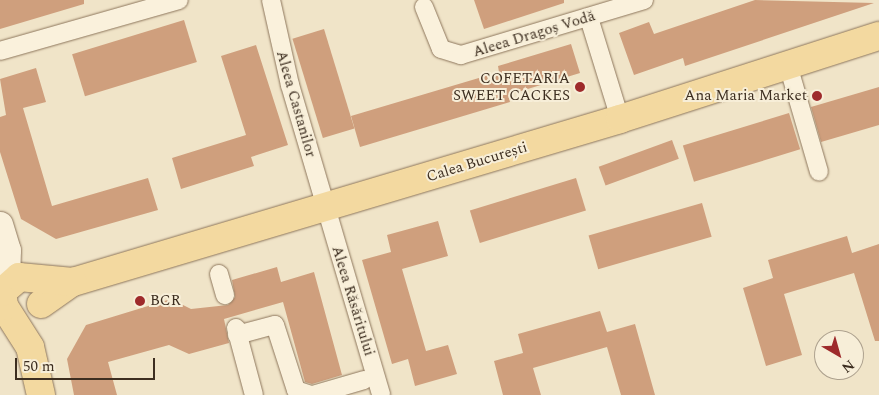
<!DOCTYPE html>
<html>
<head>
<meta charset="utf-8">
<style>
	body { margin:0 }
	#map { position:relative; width:879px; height:395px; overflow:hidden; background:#f0e4c8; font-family:Spectral,serif }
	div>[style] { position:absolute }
	.building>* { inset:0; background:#cf9f7d; transform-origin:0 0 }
	.roads { filter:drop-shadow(0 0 1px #8d765c) drop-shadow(0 0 1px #8d765c) }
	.street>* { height:18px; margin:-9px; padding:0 9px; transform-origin:9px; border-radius:9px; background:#faf1dc }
	.secondary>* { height:25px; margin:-12.5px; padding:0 12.5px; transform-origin:12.5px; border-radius:12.5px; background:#faf1dc }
	.primary>* { height:28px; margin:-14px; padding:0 14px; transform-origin:14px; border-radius:14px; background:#f3d9a0 }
	.dots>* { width:14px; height:14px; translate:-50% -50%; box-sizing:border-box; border:2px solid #f7eed8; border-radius:50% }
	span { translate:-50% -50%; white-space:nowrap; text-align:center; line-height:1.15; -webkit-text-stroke:4px #f7eed8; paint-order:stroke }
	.street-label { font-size:15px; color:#3d2e20 }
	.poi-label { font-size:15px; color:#3d2e20 }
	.right { translate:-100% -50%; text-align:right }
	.left { translate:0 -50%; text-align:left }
	.north { position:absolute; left:814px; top:330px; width:50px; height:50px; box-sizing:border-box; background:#f7eed8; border:1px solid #ada18e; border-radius:50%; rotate:142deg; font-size:14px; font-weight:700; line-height:20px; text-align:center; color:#3d2e20 }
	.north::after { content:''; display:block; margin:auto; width:18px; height:22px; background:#9e2a2b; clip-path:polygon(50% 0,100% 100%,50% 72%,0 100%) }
	.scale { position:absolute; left:15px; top:358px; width:140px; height:22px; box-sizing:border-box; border:2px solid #3d2e20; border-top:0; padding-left:6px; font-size:15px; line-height:18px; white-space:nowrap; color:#3d2e20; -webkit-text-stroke:4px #f7eed8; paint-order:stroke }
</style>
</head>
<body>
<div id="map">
	<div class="building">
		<div style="clip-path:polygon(0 0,84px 0,84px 4px,0 29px)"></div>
		<div style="clip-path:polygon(474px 0,564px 0,564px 3px,484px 29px)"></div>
		<div style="clip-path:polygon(755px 0,874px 3px,685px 66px,683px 58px,634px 75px,619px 33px,649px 22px,654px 34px)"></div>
		<div style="left:184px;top:20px;width:44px;height:117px;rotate:73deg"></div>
		<div style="left:324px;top:29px;width:104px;height:33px;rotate:73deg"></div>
		<div style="clip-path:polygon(571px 44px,580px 73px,508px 95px,510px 102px,360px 147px,351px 116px,499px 72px,498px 66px)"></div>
		<div style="clip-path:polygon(256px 45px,288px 145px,251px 157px,254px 166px,181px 189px,172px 158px,246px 135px,221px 56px)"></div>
		<div style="clip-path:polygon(36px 68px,46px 102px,23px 108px,52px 206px,148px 178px,158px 210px,56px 239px,21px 219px,0 152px,0 117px,6px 115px,0 79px)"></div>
		<div style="clip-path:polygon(879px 87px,879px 125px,821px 142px,811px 107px)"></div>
		<div style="left:789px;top:113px;width:38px;height:111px;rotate:73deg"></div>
		<div style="left:672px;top:140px;width:20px;height:78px;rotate:70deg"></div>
		<div style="left:576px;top:178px;width:34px;height:111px;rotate:73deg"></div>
		<div style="left:702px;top:203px;width:35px;height:118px;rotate:74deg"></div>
		<div style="clip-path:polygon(438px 221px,448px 256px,402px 269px,426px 351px,448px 345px,457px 374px,415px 386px,408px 359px,392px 364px,362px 260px,391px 252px,387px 235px)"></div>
		<div style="clip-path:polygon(847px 236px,852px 253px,879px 244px,879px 341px,875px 341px,854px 273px,784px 294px,802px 355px,766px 366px,743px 288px,773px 278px,768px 260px)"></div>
		<div style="clip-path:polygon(277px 267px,281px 282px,314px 272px,342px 375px,312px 384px,305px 382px,283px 302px,224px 319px,229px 343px,189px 354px,169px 345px,108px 362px,117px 395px,74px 395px,67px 359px,86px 325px,171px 299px,191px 309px,228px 305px,235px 297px,232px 280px)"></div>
		<div style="clip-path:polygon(600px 311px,607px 332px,635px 324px,655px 395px,621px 395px,607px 347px,533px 368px,541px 395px,503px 395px,494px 361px,523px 353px,518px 334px)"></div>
	</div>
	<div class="roads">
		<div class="street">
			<div style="left:271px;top:0;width:87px;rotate:77.4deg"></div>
			<div style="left:290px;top:85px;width:323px;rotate:73.6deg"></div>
			<div style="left:424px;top:7px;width:45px;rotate:68deg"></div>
			<div style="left:441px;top:49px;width:21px;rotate:17deg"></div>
			<div style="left:461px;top:55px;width:191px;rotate:-16.7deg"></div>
			<div style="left:589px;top:18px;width:106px;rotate:72.9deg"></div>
			<div style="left:0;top:51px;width:186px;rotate:-15.9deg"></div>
			<div style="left:788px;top:65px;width:111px;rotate:73.8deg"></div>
			<div style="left:219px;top:274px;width:22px;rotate:74deg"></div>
			<div style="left:236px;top:328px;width:69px;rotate:75deg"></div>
			<div style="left:237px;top:335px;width:39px;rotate:-15deg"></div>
			<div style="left:275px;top:325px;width:68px;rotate:72.1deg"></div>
			<div style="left:296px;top:390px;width:16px;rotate:18deg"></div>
			<div style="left:313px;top:395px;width:53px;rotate:-16.4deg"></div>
		</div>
		<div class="secondary">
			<div style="left:0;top:224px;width:27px;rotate:73deg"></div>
			<div style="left:8px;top:250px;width:34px;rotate:92deg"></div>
		</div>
		<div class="primary">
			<div style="left:41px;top:304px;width:39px;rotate:-35deg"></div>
			<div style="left:73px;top:282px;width:571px;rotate:-16.59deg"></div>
			<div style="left:620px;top:119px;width:272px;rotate:-17.8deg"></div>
			<div style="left:41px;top:395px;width:49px;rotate:-102.9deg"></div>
			<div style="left:30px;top:347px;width:49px;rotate:-122.4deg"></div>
			<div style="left:4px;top:306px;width:14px;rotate:-98deg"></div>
			<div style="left:2px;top:292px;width:23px;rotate:-41deg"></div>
			<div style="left:19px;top:277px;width:54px;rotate:5.3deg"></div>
		</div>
	</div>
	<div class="dots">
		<div style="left:580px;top:87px;background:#9e2a2b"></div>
		<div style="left:817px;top:96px;background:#9e2a2b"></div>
		<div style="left:140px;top:301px;background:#9e2a2b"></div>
	</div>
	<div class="street-label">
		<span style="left:534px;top:34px;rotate:-17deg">Aleea Dragoș Vodă</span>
		<span style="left:296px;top:104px;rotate:74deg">Aleea Castanilor</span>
		<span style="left:477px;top:162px;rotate:-17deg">Calea București</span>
		<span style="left:353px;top:301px;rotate:73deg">Aleea Răsăritului</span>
	</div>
	<div class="poi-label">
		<span class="right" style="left:570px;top:87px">COFETARIA<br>SWEET CACKES</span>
		<span class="right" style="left:807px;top:96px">Ana Maria Market</span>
		<span class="left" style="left:150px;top:301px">BCR</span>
	</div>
	<div class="north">N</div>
	<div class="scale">50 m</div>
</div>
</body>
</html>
